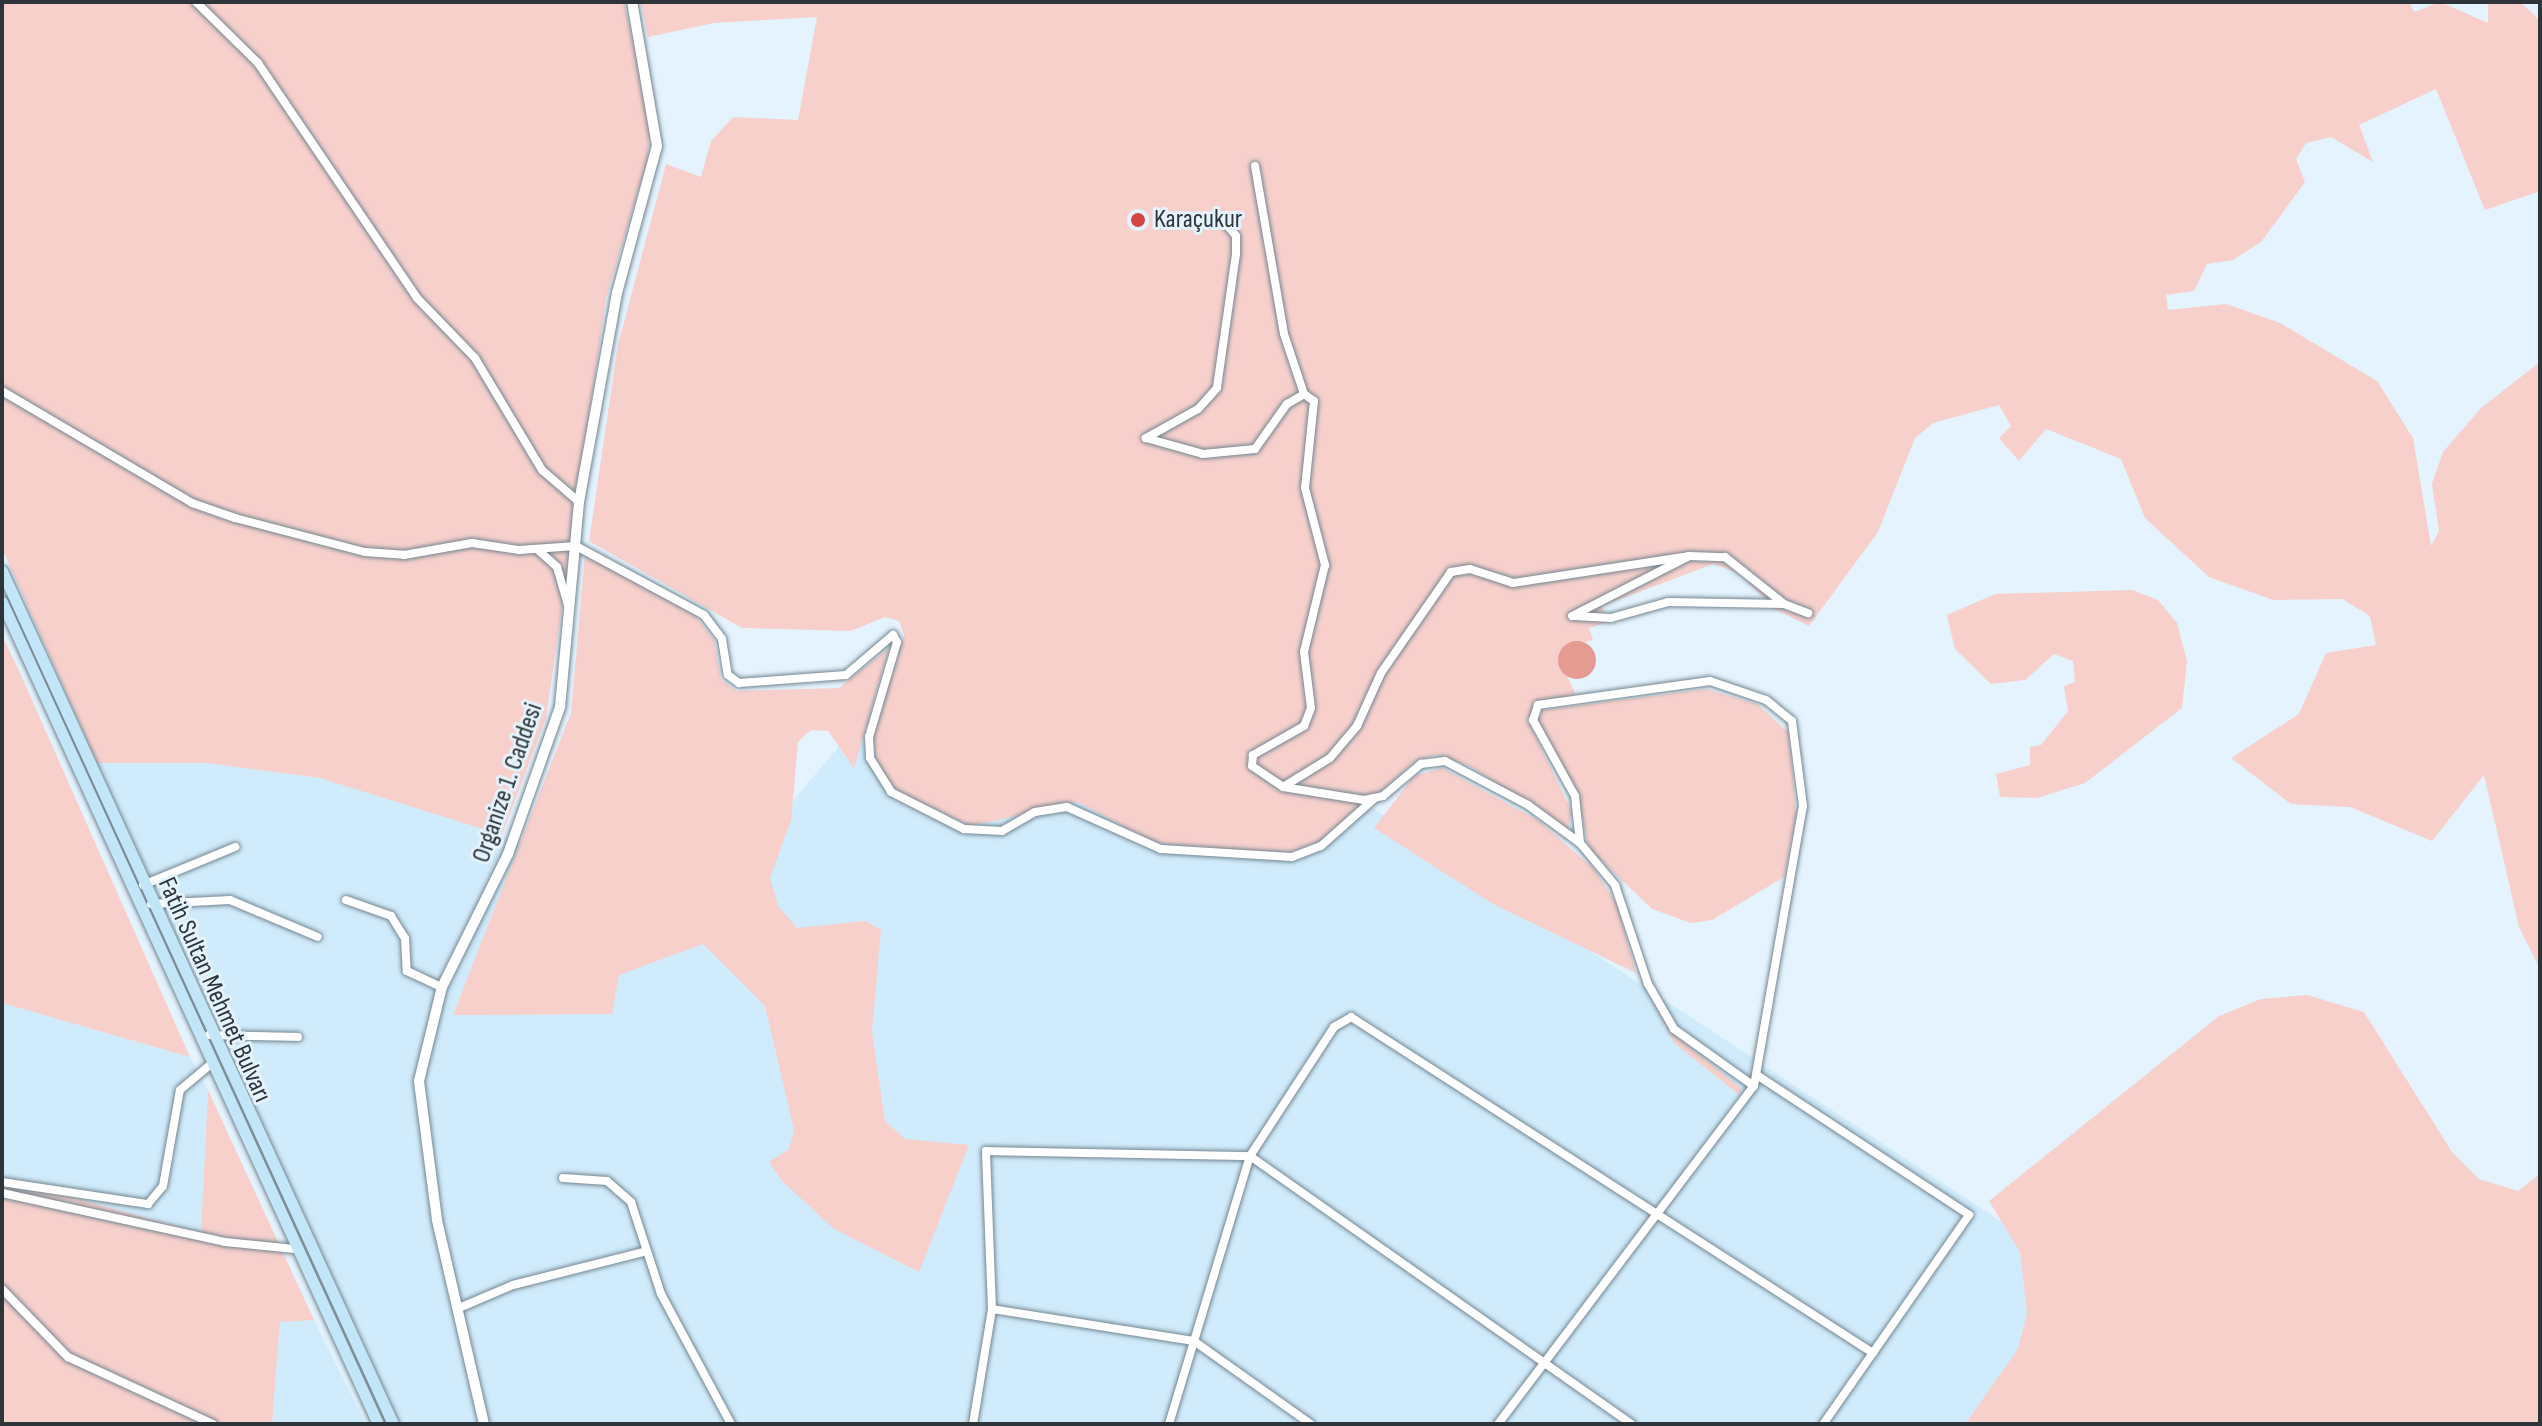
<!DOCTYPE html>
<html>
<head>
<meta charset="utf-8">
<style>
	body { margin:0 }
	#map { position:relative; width:2542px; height:1426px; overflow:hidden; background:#e4f3fd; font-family:"Sofia Sans Condensed",sans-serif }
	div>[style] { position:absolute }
	.built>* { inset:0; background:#d0ebfb }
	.green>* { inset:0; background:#f7d0cc }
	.water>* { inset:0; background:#e59a92 }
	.round { border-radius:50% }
	.roads { filter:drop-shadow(0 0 2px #758691) drop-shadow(0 0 2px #758691) }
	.minor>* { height:8px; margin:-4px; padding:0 4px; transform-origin:4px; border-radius:4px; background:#fff }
	.tertiary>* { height:10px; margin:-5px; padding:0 5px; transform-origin:5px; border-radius:5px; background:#fff }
	.secondary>* { height:11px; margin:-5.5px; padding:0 5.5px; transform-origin:5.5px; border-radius:5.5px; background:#c2e6f7 }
	.dots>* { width:22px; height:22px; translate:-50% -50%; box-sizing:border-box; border:4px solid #e4f3fd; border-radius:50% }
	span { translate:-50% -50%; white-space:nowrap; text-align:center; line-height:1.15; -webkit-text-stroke:6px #e4f3fd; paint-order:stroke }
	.poi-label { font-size:26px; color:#2e353a }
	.left { translate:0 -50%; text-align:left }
	.street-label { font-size:26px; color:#2e353a }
	.frame { position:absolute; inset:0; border:4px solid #2e353a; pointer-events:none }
</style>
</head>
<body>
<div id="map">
	<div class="built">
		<div style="clip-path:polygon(997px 561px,2218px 1364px,2238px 1424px,400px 1424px,97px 763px,207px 763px,320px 778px,437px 810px,522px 844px,453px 1014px,619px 975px,703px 943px,733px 871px)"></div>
		<div style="clip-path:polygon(2px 1003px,190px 1057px,208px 1090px,201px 1233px,2px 1178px)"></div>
		<div style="clip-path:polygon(314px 1320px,366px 1424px,272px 1424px,280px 1321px)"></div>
	</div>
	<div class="green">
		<div style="clip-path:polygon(2px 2px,624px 2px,650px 112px,648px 158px,606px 298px,546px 718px,502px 835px,320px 778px,207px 763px,97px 763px,2px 548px)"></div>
		<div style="clip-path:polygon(641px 2px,2409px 2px,2414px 12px,2440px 2px,2488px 23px,2488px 2px,2520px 2px,2540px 20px,2540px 191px,2485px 210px,2436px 89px,2359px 125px,2373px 162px,2331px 137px,2306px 143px,2296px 159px,2305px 182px,2261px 242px,2233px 260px,2207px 264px,2194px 291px,2166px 295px,2168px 310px,2226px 304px,2280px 323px,2377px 381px,2413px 438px,2431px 546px,2439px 531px,2432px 484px,2443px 452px,2481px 408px,2540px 362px,2540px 969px,2519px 927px,2484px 775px,2432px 841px,2350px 807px,2291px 804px,2231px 758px,2299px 714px,2326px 653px,2376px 645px,2370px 616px,2342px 599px,2273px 600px,2209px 577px,2145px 518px,2121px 459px,2046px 429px,2019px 461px,1999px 438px,2011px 426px,1999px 405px,1933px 423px,1915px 438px,1878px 532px,1809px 626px,1774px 609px,1740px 574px,1713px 564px,1602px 606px,1608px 622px,1589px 628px,1593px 640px,1564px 648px,1562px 665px,1577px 697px,1537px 704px,1527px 719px,1572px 812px,1568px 829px,1468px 765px,1436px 755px,1416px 761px,1325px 839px,1283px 855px,1155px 843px,1078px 802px,971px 826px,900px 793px,878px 769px,872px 740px,904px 635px,899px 621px,885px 617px,851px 631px,742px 628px,589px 541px,618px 345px,666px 164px,701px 177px,711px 141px,733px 117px,798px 120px,817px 17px,714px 23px,648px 37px)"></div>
		<div style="clip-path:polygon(585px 555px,694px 614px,714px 640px,721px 680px,737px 691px,839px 688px,889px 648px,854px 768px,828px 731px,811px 730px,798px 742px,791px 820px,770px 878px,778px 906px,797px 928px,865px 921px,881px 930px,872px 1032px,885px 1121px,905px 1139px,969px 1145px,919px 1272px,834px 1229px,782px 1181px,769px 1162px,789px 1149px,794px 1130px,765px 1006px,703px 944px,619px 975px,612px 1014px,453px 1015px,571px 713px)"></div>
		<div style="clip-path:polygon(2132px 590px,2158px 600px,2177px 623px,2187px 661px,2182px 708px,2085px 783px,2037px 798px,2000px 797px,1996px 774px,2030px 765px,2030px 747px,2041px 745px,2068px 711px,2064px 686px,2075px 682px,2073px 661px,2054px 654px,2025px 680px,1991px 684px,1955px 649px,1947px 615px,1995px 594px)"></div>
		<div style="clip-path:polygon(2px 635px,20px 673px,190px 1057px,2px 1003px)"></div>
		<div style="clip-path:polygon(1706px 689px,1757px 704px,1789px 733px,1796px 816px,1784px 877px,1712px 920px,1691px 923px,1652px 909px,1589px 849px,1579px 804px,1537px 722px,1543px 710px)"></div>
		<div style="clip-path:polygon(1442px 768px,1539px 821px,1594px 869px,1617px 904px,1636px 973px,1493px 904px,1374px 828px,1414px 776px)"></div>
		<div style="clip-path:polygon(1647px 989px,1675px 1035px,1742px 1089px,1738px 1094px,1674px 1043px)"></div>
		<div style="clip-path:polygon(2307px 995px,2364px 1012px,2452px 1152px,2479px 1179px,2518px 1191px,2540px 1174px,2540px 1424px,1965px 1424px,2018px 1349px,2027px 1313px,2020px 1252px,1989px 1201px,2219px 1016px,2261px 999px)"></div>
		<div style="clip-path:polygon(208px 1090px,314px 1320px,280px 1322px,272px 1424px,2px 1424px,2px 1178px,201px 1233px)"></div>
	</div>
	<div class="water">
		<div class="round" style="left:1558px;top:641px;width:38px;height:38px"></div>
	</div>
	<div class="roads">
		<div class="minor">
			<div style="left:196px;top:2px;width:87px;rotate:44.5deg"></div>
			<div style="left:258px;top:63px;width:284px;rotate:55.9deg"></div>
			<div style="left:417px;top:298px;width:83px;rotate:46deg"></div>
			<div style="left:475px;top:358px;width:131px;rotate:59.1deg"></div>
			<div style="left:542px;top:470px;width:49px;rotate:40.9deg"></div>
			<div style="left:1255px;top:166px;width:170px;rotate:80.2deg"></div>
			<div style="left:1284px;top:334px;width:63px;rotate:71.6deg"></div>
			<div style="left:1221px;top:218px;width:23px;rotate:50deg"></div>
			<div style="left:1236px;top:236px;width:18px;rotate:90deg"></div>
			<div style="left:1236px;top:254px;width:135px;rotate:98.1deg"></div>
			<div style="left:1217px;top:388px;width:28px;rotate:132deg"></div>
			<div style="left:1198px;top:409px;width:60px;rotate:150.9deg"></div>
			<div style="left:1146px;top:438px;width:59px;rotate:15.7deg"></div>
			<div style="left:1203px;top:454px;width:52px;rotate:-5.5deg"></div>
			<div style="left:1255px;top:449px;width:55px;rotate:-54.6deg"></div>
			<div style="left:1287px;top:404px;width:20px;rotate:-30deg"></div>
			<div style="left:1304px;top:394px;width:12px;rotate:35deg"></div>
			<div style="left:1314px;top:401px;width:87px;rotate:95.9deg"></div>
			<div style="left:1305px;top:488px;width:80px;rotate:75.4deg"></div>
			<div style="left:1325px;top:565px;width:89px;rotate:103.6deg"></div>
			<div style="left:1304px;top:652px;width:56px;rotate:82.9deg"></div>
			<div style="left:1311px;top:708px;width:19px;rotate:111deg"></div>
			<div style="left:1304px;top:726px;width:59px;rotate:150.4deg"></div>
			<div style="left:1253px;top:755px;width:11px;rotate:95deg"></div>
			<div style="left:1252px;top:766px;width:37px;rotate:34deg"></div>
			<div style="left:1283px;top:787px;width:82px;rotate:9.1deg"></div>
			<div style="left:1364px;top:800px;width:19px;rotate:-12deg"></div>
			<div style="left:1383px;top:796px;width:50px;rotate:-40.1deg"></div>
			<div style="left:1421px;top:764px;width:24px;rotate:-7deg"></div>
			<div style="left:1445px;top:761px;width:94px;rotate:27.9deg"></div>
			<div style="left:1528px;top:805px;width:64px;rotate:36.2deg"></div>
			<div style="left:1580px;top:843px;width:55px;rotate:50.2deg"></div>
			<div style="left:1615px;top:885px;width:104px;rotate:71.6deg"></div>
			<div style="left:1648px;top:984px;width:52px;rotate:60deg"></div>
			<div style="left:1674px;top:1029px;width:98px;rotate:35.5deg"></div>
			<div style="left:2px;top:391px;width:221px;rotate:30.5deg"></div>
			<div style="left:192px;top:503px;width:46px;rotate:19.2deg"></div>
			<div style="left:235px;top:518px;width:134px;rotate:14.7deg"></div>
			<div style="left:365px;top:552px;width:39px;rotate:4deg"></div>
			<div style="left:404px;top:555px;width:69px;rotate:-10deg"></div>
			<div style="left:472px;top:543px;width:48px;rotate:8.5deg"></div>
			<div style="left:519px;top:550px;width:57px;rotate:-4deg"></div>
			<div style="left:576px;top:546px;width:145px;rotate:28.3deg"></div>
			<div style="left:704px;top:615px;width:30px;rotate:53deg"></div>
			<div style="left:722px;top:639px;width:36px;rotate:81deg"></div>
			<div style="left:728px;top:675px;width:14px;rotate:36deg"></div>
			<div style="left:739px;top:683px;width:107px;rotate:-4.3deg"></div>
			<div style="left:846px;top:675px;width:62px;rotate:-40.4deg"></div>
			<div style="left:893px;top:635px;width:8px;rotate:60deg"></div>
			<div style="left:897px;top:642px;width:99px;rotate:106.4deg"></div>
			<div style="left:869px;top:737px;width:21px;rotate:87deg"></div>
			<div style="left:870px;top:758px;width:40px;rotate:58deg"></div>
			<div style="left:891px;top:792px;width:82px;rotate:26.9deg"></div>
			<div style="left:964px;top:829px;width:38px;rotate:3deg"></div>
			<div style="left:1002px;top:831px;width:38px;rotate:-30deg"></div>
			<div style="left:1035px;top:812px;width:32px;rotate:-9deg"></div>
			<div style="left:1067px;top:807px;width:103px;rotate:24.1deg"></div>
			<div style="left:1161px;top:849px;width:131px;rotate:3.5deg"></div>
			<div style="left:1292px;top:857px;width:31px;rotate:-21deg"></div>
			<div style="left:1321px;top:846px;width:71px;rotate:-41.6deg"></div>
			<div style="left:537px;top:549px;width:27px;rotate:42deg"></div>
			<div style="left:557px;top:567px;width:40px;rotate:74deg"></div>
			<div style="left:1572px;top:616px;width:131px;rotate:-27.1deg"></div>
			<div style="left:1689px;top:556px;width:36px;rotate:2deg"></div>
			<div style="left:1725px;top:557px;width:75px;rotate:38.5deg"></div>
			<div style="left:1573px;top:616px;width:38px;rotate:3deg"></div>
			<div style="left:1611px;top:618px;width:59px;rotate:-15.7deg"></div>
			<div style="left:1668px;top:602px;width:116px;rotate:1deg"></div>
			<div style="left:1784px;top:604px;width:26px;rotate:21deg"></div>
			<div style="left:1283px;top:787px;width:55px;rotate:-31.7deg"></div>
			<div style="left:1330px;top:758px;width:42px;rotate:-49.8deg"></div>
			<div style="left:1357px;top:726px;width:58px;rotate:-65.6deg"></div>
			<div style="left:1381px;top:673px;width:123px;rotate:-55.3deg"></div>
			<div style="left:1451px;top:572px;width:19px;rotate:-9deg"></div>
			<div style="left:1470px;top:569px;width:45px;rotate:18deg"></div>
			<div style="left:1513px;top:583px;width:178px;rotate:-8.7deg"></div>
			<div style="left:143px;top:885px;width:100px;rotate:-22.4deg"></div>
			<div style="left:346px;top:900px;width:48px;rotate:19.6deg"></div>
			<div style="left:391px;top:916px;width:26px;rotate:58deg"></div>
			<div style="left:405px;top:938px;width:33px;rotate:87deg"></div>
			<div style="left:407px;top:971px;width:38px;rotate:25deg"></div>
			<div style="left:151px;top:904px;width:79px;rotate:-2.9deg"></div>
			<div style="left:230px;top:900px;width:95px;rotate:22.8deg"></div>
			<div style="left:209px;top:1035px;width:89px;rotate:1.3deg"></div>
			<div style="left:1757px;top:1075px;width:254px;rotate:33.4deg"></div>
			<div style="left:1969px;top:1215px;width:255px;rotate:124.9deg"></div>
			<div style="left:563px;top:1178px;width:44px;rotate:3.9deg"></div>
			<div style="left:607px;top:1181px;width:32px;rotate:41deg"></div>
			<div style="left:631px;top:1202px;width:97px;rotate:71.9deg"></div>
			<div style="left:661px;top:1294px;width:148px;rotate:61.7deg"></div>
			<div style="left:2px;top:1182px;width:148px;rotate:8.6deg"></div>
			<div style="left:148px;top:1204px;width:23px;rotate:-50deg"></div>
			<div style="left:163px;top:1186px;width:97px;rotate:-80deg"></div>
			<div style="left:180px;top:1090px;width:38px;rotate:-40deg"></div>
			<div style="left:2px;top:1193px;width:228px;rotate:12.4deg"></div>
			<div style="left:225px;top:1242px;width:70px;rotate:5.7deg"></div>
			<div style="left:2px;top:1289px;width:95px;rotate:45.9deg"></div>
			<div style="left:68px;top:1357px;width:160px;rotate:24.8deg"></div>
			<div style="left:459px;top:1308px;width:59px;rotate:-23.1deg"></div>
			<div style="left:513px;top:1285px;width:138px;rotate:-14.2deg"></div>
			<div style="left:992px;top:1309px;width:205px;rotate:9deg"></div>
			<div style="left:1194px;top:1341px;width:143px;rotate:35.4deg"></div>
			<div style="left:973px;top:1424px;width:117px;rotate:-80.6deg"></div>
			<div style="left:992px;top:1309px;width:158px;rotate:-92.2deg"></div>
			<div style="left:986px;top:1151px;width:264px;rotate:1.1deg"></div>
			<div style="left:1250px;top:1156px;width:467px;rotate:35.1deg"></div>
			<div style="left:1169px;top:1424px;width:280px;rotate:-73.2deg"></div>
			<div style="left:1250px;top:1156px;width:154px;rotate:-56.9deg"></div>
			<div style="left:1334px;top:1027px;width:20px;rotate:-30deg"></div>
			<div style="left:1351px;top:1017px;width:621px;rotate:32.77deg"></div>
			<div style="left:1498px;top:1424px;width:424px;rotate:-52.9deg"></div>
			<div style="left:1754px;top:1086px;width:284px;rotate:-80.1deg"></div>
			<div style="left:1803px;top:806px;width:86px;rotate:-97.4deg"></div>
			<div style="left:1792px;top:721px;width:33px;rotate:-141deg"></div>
			<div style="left:1766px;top:700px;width:59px;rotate:-161.3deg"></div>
			<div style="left:1710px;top:681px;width:174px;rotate:172.1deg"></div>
			<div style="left:1538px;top:705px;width:16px;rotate:108deg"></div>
			<div style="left:1533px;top:720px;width:87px;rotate:61.1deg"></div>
			<div style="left:1575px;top:796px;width:47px;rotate:83.9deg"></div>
		</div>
		<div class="tertiary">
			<div style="left:484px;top:1424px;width:209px;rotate:-103deg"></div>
			<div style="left:437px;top:1220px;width:140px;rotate:-97.4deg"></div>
			<div style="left:419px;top:1081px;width:97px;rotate:-76.3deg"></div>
			<div style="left:442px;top:987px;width:148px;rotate:-63.6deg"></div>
			<div style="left:508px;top:854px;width:156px;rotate:-70.5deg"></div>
			<div style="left:560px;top:707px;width:206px;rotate:-84.7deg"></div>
			<div style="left:579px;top:502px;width:212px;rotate:-79.7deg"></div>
			<div style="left:617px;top:293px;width:152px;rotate:-74.8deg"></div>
			<div style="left:657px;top:146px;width:146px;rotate:-99.8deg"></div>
		</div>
		<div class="secondary">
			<div style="left:2px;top:571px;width:938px;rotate:65.37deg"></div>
			<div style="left:2px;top:602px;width:904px;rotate:65.42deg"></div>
		</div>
	</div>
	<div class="dots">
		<div style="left:1138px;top:220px;background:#d44542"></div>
	</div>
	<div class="poi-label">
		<span class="left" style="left:1154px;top:220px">Karaçukur</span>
	</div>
	<div class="street-label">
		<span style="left:508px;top:783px;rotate:-71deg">Organize 1. Caddesi</span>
		<span style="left:214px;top:990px;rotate:66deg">Fatih Sultan Mehmet Bulvarı</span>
	</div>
	<div class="frame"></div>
</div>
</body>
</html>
